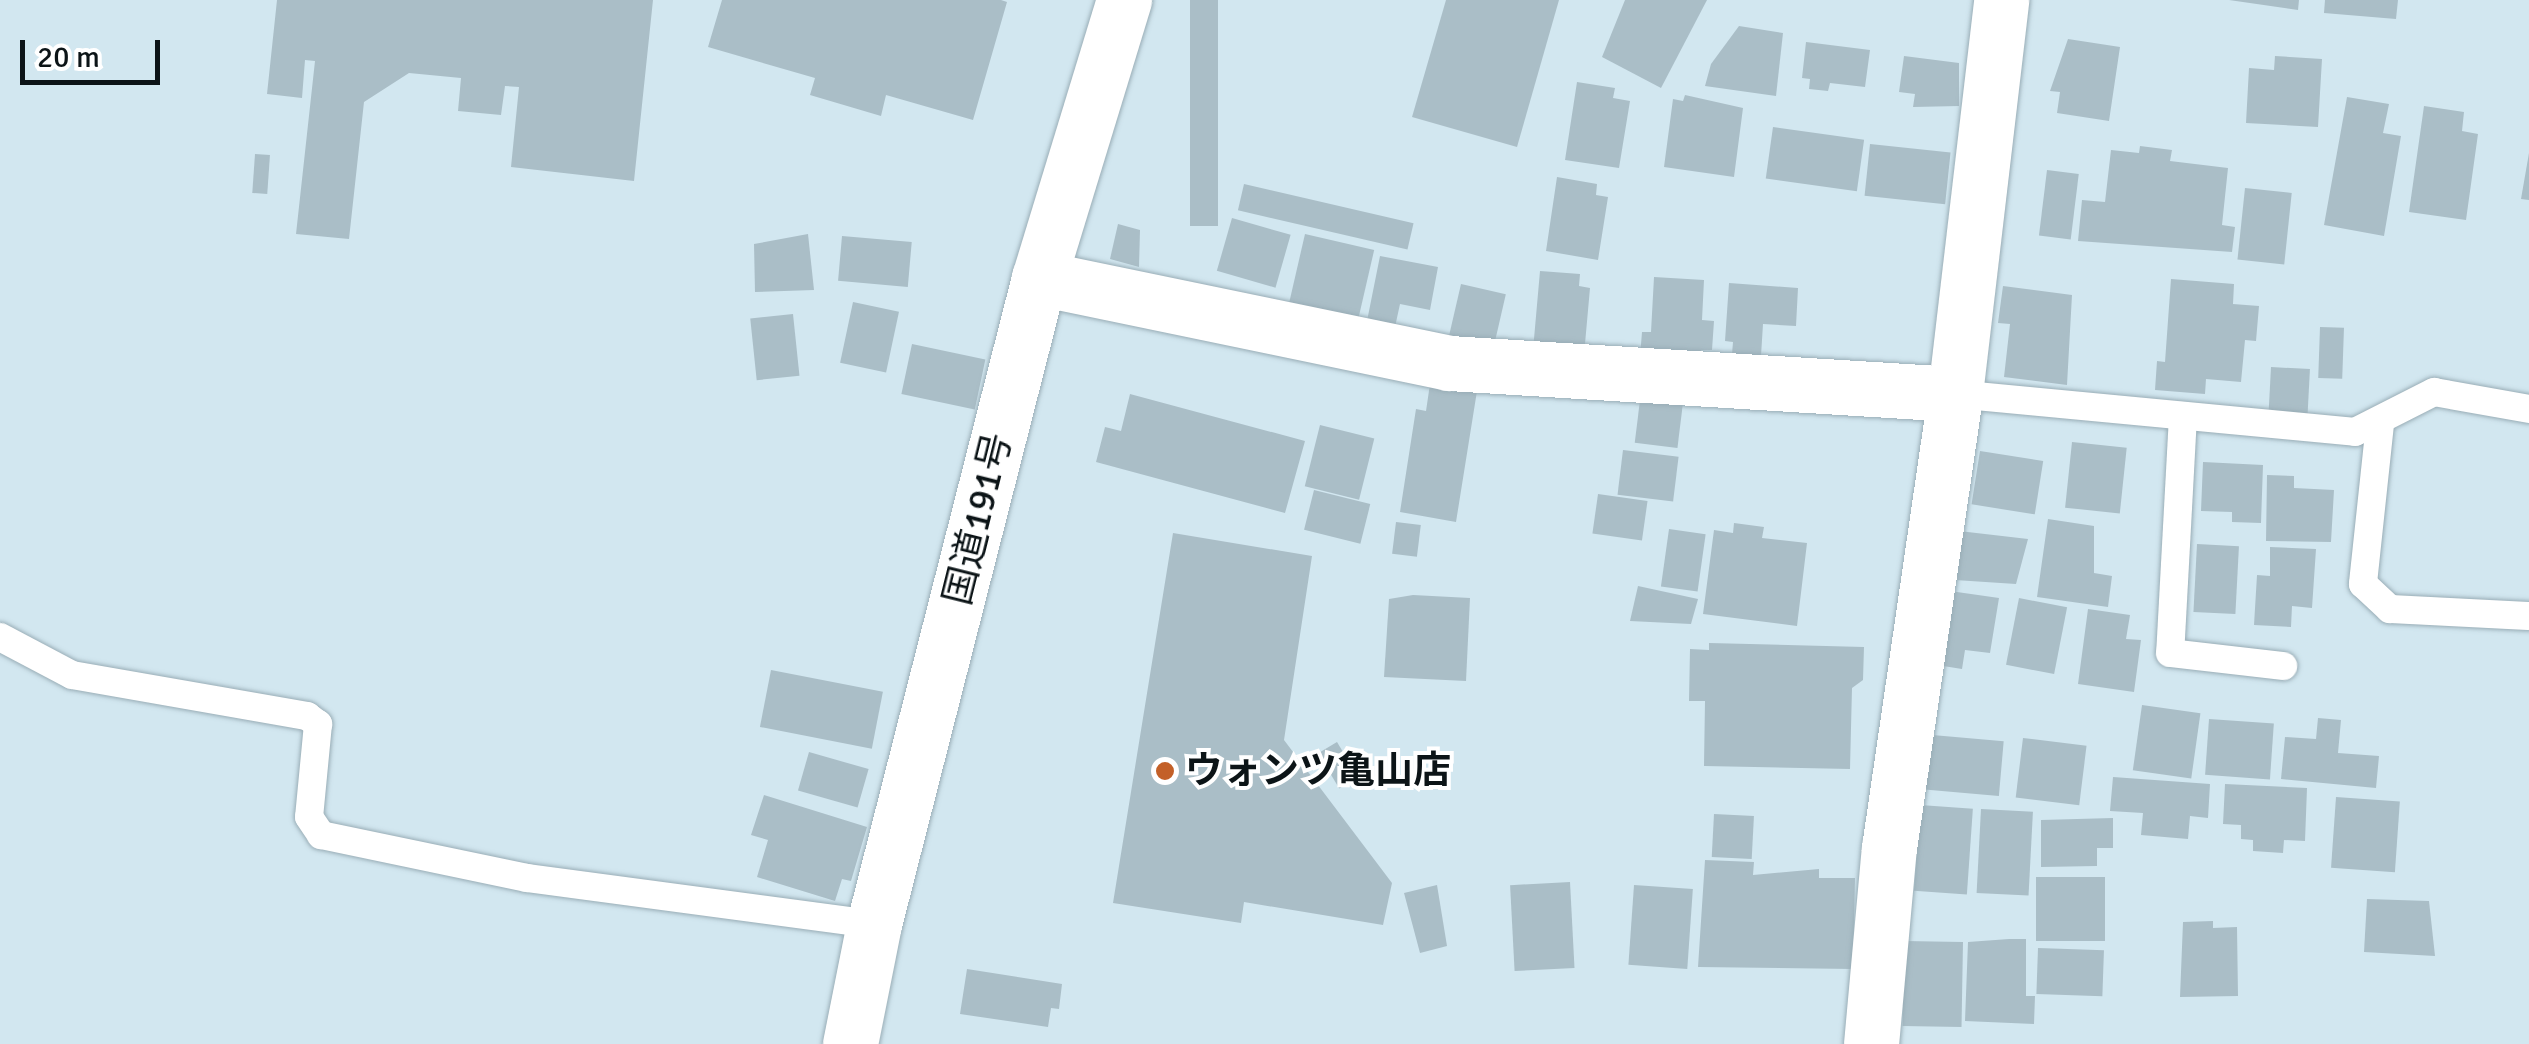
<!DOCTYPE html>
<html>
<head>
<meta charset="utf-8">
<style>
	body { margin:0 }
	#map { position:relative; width:2529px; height:1044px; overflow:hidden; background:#d2e7f0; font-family:Signika,"Noto Sans JP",sans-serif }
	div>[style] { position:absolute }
	.building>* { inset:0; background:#aabec7; transform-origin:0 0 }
	.roads { filter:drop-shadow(0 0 2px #99adb6) drop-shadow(0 0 2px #99adb6) }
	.lane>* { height:28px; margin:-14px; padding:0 14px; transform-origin:14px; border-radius:14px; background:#fff }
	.street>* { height:55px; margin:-27.5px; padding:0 27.5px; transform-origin:27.5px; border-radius:27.5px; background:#fff }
	.highway>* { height:55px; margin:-27.5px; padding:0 27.5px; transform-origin:27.5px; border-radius:27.5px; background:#fff }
	.dots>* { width:28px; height:28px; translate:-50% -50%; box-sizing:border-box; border:5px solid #fff; border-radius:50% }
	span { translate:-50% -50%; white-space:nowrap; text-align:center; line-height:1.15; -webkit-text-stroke:8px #fff; paint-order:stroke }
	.street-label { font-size:38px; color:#0c1417 }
	.poi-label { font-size:38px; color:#0c1417; font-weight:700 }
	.left { translate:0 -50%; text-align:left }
	.scale { position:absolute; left:20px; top:40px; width:140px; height:45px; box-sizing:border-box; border:5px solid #0c1417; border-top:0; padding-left:12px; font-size:30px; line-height:35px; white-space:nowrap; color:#0c1417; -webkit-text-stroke:8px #fff; paint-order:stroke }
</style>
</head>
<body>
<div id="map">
	<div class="building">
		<div style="clip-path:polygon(277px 0,653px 0,634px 181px,511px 167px,519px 87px,505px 86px,501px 115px,458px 111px,461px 78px,409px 73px,364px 102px,349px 239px,296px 234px,315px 61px,305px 60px,302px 98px,267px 94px)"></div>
		<div style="clip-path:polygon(722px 0,1001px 0,1007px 2px,973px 120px,886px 95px,881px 116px,810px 95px,815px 78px,708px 47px)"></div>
		<div style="left:1190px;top:0;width:28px;height:226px"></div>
		<div style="clip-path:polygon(1446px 0,1559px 0,1517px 147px,1412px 117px)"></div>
		<div style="clip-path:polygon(1625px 0,1707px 0,1661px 88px,1602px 57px)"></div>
		<div style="clip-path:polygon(2229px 0,2299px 0,2298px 10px)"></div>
		<div style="clip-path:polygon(2325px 0,2398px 0,2396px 19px,2324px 13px)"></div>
		<div style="clip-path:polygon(1739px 26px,1783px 33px,1776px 96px,1705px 86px,1711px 64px)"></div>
		<div style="clip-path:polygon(2068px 39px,2120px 47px,2109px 121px,2057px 113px,2060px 92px,2050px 91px)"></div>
		<div style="clip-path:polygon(1806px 42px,1870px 50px,1865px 87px,1830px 83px,1828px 91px,1809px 89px,1810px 79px,1802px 78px)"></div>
		<div style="clip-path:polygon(1904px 56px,1959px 63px,1959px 106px,1913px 107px,1915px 94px,1899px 92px)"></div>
		<div style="clip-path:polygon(2275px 56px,2322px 59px,2318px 127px,2246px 123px,2249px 68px,2274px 70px)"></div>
		<div style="clip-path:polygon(1577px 82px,1615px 88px,1613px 98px,1630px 101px,1619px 168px,1565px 160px)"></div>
		<div style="clip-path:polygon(1685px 95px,1743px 108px,1734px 177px,1664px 167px,1673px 99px,1683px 101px)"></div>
		<div style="clip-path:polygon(2347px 97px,2389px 104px,2383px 133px,2401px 136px,2384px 236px,2324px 225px)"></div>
		<div style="clip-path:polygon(2424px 106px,2464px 112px,2462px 131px,2478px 134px,2466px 220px,2409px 212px)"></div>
		<div style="left:1773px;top:127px;width:92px;height:52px;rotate:8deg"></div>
		<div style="left:1870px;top:144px;width:81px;height:52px;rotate:6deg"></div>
		<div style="clip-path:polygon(2140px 146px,2172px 150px,2170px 161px,2228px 168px,2222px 225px,2235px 227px,2232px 252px,2078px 241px,2082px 200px,2105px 202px,2111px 150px,2139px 153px)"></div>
		<div style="clip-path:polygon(2529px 153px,2529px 200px,2521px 199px)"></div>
		<div style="left:255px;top:154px;width:15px;height:39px;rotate:4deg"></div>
		<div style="left:2047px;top:170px;width:32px;height:66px;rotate:7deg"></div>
		<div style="clip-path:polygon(1557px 177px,1597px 184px,1596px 195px,1608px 197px,1598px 260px,1546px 251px)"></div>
		<div style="left:1244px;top:184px;width:174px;height:27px;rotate:13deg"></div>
		<div style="left:2245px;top:188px;width:47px;height:72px;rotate:6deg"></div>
		<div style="left:1232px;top:218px;width:61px;height:55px;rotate:16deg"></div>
		<div style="clip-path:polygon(1118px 224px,1140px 230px,1139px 267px,1110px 259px)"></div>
		<div style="clip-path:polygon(808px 234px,814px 290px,755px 292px,754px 244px)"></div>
		<div style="left:1305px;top:234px;width:71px;height:72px;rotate:13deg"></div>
		<div style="left:842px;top:236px;width:70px;height:45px;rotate:5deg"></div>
		<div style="clip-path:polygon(1380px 256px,1438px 267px,1430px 310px,1400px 304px,1395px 327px,1367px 321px)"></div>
		<div style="clip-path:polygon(1540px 271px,1580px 274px,1579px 286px,1590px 288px,1584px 355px,1533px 350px)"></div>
		<div style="clip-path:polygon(1654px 277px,1704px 280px,1702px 320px,1714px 321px,1712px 350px,1701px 350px,1700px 362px,1640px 357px,1642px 332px,1651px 332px)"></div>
		<div style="clip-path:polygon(2171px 279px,2234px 284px,2233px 304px,2259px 306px,2256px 341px,2245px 340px,2241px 382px,2206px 379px,2205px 394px,2155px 390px,2157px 361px,2165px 362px)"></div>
		<div style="clip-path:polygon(1729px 283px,1798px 288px,1796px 326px,1763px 324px,1761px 356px,1732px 354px,1733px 342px,1725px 341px)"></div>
		<div style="left:1461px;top:284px;width:46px;height:57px;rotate:13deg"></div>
		<div style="clip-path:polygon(2003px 286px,2072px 295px,2067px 385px,2004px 377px,2010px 324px,1998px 323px)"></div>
		<div style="left:853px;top:302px;width:47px;height:62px;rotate:12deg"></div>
		<div style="left:793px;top:314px;width:62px;height:43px;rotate:84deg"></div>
		<div style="left:2320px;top:327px;width:24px;height:51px;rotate:2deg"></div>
		<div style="left:912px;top:344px;width:75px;height:51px;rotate:12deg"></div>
		<div style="left:2271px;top:367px;width:39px;height:47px;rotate:3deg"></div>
		<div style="clip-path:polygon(1430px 384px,1477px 391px,1456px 522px,1400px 512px,1416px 409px,1426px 411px)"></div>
		<div style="clip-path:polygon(1130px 394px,1305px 441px,1285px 513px,1096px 462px,1105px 427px,1121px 431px)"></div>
		<div style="left:1640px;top:400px;width:43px;height:43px;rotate:7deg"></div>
		<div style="left:1320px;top:425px;width:56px;height:63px;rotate:14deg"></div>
		<div style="left:2072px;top:442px;width:55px;height:66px;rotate:6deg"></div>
		<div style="left:1623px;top:450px;width:56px;height:45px;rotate:7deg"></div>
		<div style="left:1980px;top:451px;width:64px;height:54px;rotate:9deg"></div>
		<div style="clip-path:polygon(2203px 462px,2263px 465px,2261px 523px,2232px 522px,2232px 512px,2201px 511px)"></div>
		<div style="clip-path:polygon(2267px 475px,2294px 476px,2294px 488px,2334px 490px,2331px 542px,2266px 541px)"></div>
		<div style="left:1314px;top:490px;width:58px;height:41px;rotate:14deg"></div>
		<div style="left:1598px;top:494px;width:50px;height:40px;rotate:8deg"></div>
		<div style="clip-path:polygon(2048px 519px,2094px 526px,2094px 573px,2112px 576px,2108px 607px,2037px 597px)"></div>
		<div style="left:1396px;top:522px;width:25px;height:32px;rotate:7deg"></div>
		<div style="clip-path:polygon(1734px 523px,1764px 527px,1762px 538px,1807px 543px,1797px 626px,1703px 614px,1714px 530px,1733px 533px)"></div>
		<div style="left:1669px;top:529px;width:37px;height:58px;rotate:8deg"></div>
		<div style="clip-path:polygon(1959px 531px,2028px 539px,2016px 584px,1955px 580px)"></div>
		<div style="clip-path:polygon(1173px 533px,1312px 556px,1284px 740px,1392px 883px,1383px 925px,1244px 902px,1241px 923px,1113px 903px)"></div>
		<div style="left:2197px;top:544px;width:42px;height:68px;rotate:3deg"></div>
		<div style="clip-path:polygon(2270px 547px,2316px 549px,2312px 608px,2292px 606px,2291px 627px,2254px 625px,2257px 575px,2270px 576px)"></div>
		<div style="clip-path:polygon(1638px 586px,1698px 599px,1691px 624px,1630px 621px)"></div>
		<div style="clip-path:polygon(1943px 590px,1999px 598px,1990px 653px,1965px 650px,1962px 669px,1937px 665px)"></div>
		<div style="clip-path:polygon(1413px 595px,1470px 598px,1466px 681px,1384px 677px,1389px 599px)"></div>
		<div style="left:2019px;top:598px;width:49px;height:68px;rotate:11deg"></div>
		<div style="clip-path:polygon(2088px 609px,2130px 615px,2126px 639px,2141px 640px,2134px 692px,2078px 684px)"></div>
		<div style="clip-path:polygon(1709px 643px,1864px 647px,1863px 680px,1852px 688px,1850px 769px,1704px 766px,1705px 701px,1689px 701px,1690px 649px,1709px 650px)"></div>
		<div style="left:771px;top:670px;width:114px;height:58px;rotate:11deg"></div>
		<div style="left:2142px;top:705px;width:59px;height:66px;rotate:8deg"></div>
		<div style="clip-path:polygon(2318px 718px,2341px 720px,2338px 753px,2379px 756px,2376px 788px,2281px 779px,2285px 737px,2316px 739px)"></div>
		<div style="left:2209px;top:719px;width:65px;height:56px;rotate:4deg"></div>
		<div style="left:1921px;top:734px;width:83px;height:55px;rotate:5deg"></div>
		<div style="left:2023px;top:738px;width:64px;height:60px;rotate:7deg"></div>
		<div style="left:1337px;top:742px;width:41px;height:22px;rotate:59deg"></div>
		<div style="left:809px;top:752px;width:62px;height:40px;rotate:16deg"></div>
		<div style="clip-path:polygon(2113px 777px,2210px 784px,2208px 818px,2190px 816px,2188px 839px,2141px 835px,2143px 813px,2110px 811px)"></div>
		<div style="clip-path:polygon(2225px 784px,2307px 788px,2305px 841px,2284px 840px,2283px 853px,2253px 851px,2253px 840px,2241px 839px,2241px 825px,2223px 824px)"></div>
		<div style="clip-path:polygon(764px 795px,867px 827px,851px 881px,842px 879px,835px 901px,757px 877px,768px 840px,751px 835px)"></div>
		<div style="left:2336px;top:797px;width:64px;height:71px;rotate:4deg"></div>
		<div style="left:1920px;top:805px;width:53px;height:86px;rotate:4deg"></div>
		<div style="left:1981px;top:809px;width:52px;height:84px;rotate:3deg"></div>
		<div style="left:1714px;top:814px;width:40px;height:43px;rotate:3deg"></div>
		<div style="clip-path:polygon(2113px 818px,2113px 848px,2097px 848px,2097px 866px,2041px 867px,2041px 820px)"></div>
		<div style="clip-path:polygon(1705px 860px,1754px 862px,1753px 875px,1819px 869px,1819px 878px,1855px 878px,1853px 969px,1698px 967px)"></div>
		<div style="left:2036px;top:877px;width:69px;height:64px"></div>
		<div style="left:1570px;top:882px;width:86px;height:60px;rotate:87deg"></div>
		<div style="clip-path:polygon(1437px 885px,1447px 946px,1420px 953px,1404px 893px)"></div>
		<div style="left:1634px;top:885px;width:59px;height:80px;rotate:4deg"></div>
		<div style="clip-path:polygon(2367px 899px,2429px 901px,2435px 956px,2364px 952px)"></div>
		<div style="clip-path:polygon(2213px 921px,2213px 928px,2237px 927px,2238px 996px,2180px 997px,2183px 922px)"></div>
		<div style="clip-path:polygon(2009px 939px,2026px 939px,2026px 996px,2035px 996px,2034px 1024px,1965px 1021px,1968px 942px)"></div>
		<div style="left:1904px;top:941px;width:59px;height:85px;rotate:1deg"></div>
		<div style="left:2038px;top:948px;width:66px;height:46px;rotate:2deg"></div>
		<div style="clip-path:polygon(967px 969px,1062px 984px,1059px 1009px,1051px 1008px,1048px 1027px,960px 1014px)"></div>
	</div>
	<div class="roads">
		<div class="lane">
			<div style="left:1955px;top:394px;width:402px;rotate:5.4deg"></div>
			<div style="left:2355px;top:432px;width:89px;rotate:-26.9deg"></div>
			<div style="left:2434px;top:392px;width:97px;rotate:10.1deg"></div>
			<div style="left:2183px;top:416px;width:237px;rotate:93.1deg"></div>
			<div style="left:2170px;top:653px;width:114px;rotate:6.6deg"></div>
			<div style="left:2380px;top:424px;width:161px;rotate:96.1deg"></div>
			<div style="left:2363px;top:584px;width:37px;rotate:43deg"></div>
			<div style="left:2390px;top:609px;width:139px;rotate:2.9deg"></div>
			<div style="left:0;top:637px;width:81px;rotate:27.8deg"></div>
			<div style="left:72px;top:675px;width:239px;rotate:9.9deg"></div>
			<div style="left:307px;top:716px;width:14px;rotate:36deg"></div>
			<div style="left:318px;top:724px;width:93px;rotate:95.5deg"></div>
			<div style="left:309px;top:817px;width:22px;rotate:56deg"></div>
			<div style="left:321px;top:835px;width:210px;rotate:11.8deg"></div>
			<div style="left:527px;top:878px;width:350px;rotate:7.6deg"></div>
		</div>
		<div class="street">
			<div style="left:1039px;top:278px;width:419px;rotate:11.7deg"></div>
			<div style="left:1449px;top:363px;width:507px;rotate:3.51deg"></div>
			<div style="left:1871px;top:1044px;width:197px;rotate:-84.8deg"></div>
			<div style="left:1889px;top:848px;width:459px;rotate:-81.7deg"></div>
			<div style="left:1955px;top:394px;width:397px;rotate:-83.3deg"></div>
		</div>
		<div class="highway">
			<div style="left:850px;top:1044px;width:122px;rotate:-78.7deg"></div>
			<div style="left:874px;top:924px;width:667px;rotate:-75.67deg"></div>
			<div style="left:1039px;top:278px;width:291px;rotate:-73deg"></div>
		</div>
	</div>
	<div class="dots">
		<div style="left:1165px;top:771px;background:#c36028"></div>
	</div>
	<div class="street-label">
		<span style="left:978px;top:519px;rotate:-76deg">国道191号</span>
	</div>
	<div class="poi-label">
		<span class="left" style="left:1185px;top:771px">ウォンツ亀山店</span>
	</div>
	<div class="scale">20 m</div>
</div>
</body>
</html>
